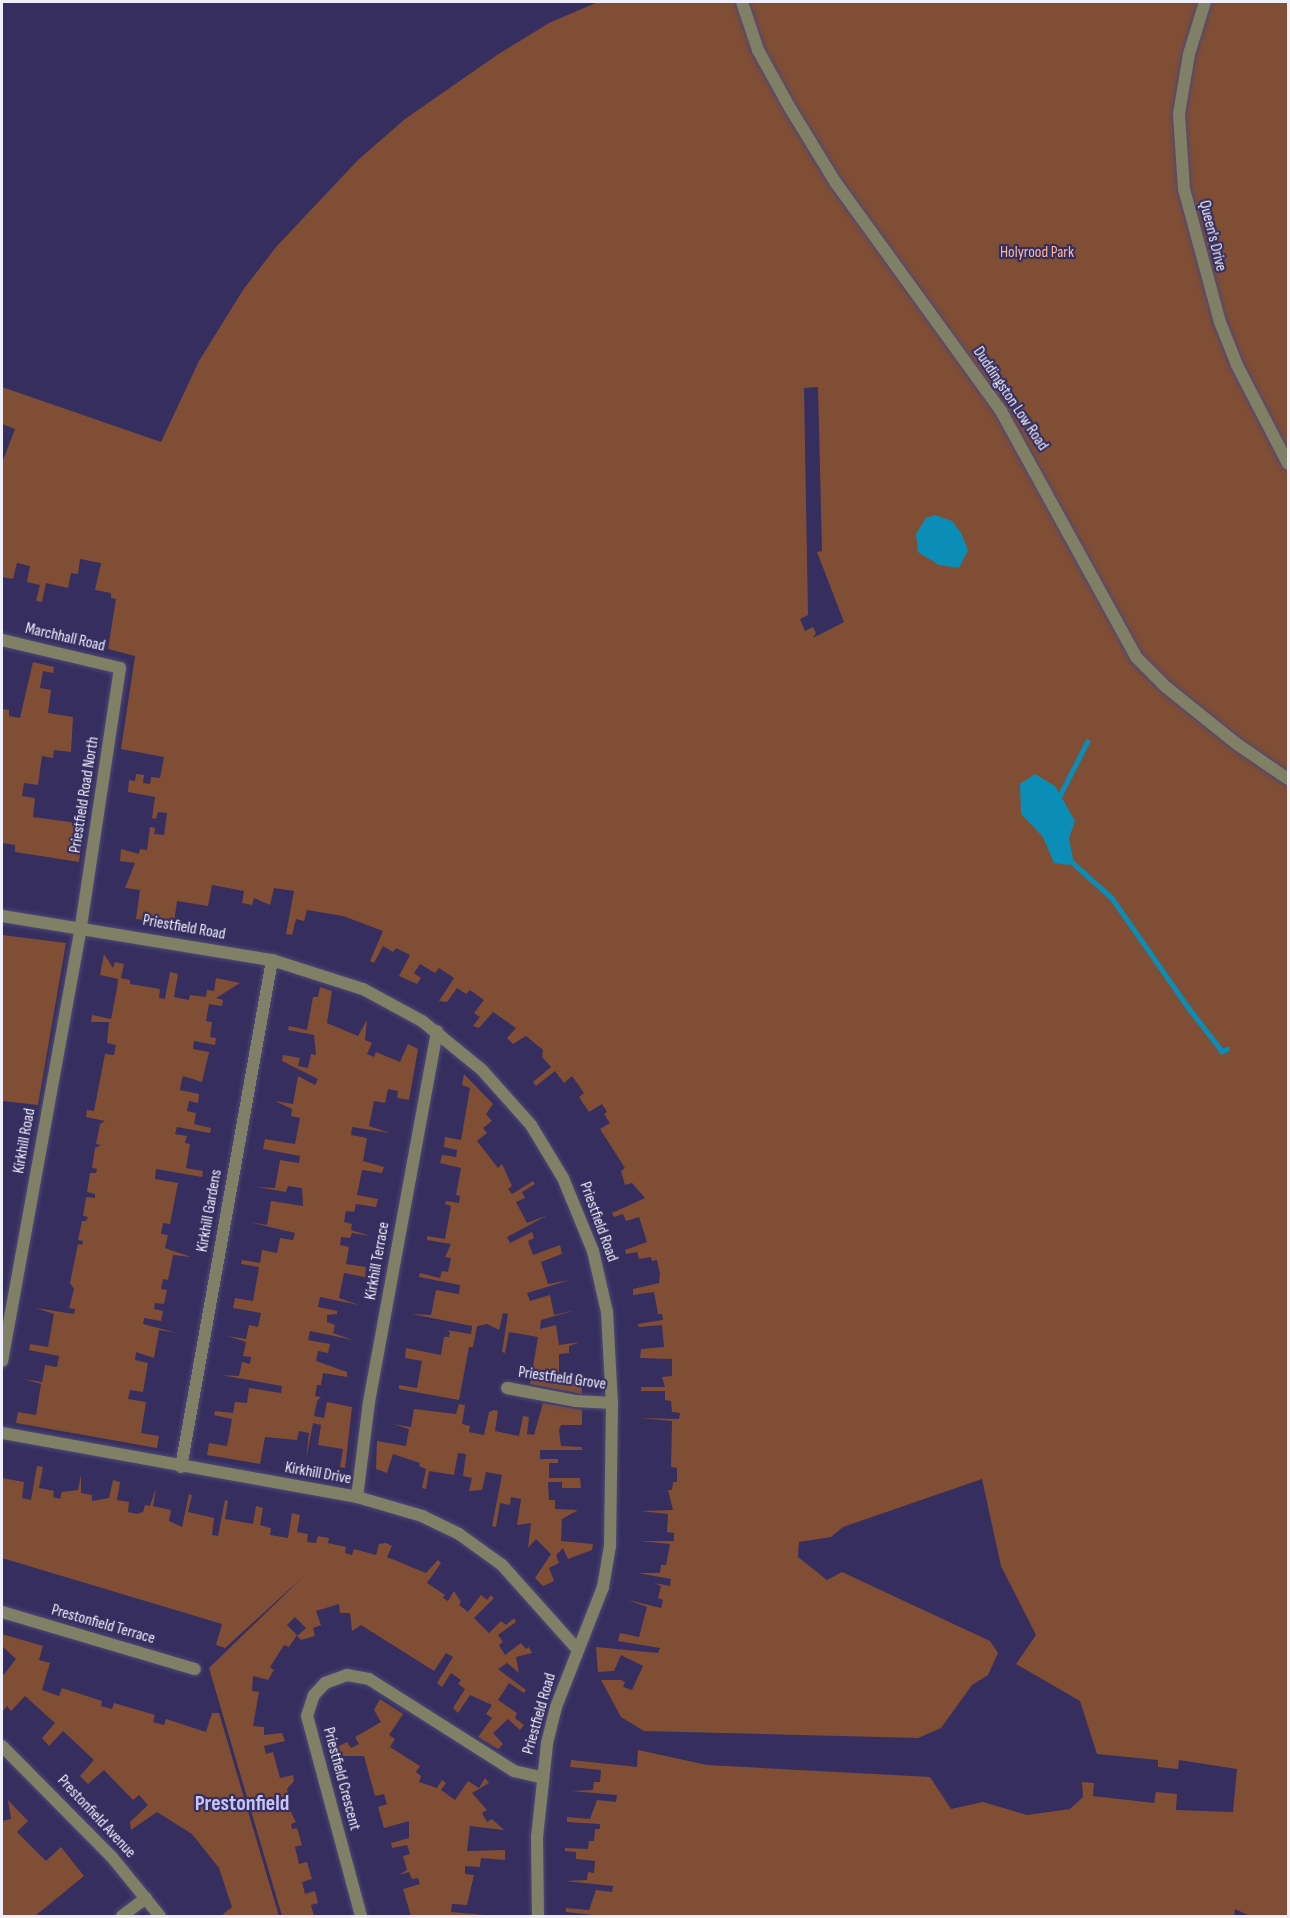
<!DOCTYPE html>
<html>
<head>
<meta charset="utf-8">
<style>
	body { margin:0 }
	#map { position:relative; width:1290px; height:1918px; overflow:hidden; background:#352e5f; font-family:"Sofia Sans Condensed",sans-serif }
	div>[style] { position:absolute }
	.green>* { inset:0; background:#804e35 }
	.water>* { inset:0; background:#0a8eb7 }
	.stream>* { height:4.5px; margin:-2.25px; padding:0 2.25px; transform-origin:2.25px; border-radius:2.25px; background:#0a8eb7 }
	.roads { filter:drop-shadow(0 0 2px #4f4975) drop-shadow(0 0 2px #4f4975) }
	.street>* { height:12px; margin:-6px; padding:0 6px; transform-origin:6px; border-radius:6px; background:#808066 }
	span { translate:-50% -50%; white-space:nowrap; text-align:center; line-height:1.15; -webkit-text-stroke:4.5px #352e5f; paint-order:stroke }
	.street-label { font-size:16px; color:#efeffb }
	.park-label { font-size:16px; color:#fbba9a }
	.district-label { font-size:22px; color:#c8c5f6; font-weight:700 }
	.frame { position:absolute; inset:0; border:3px solid #efeffb; pointer-events:none }
</style>
</head>
<body>
<div id="map">
	<div class="green">
		<div style="clip-path:polygon(evenodd,598px 2px,1288px 2px,1288px 1916px,1250px 1916px,1235px 1909px,1234px 1916px,603px 1916px,566px 1912px,566px 1908px,589px 1910px,596px 1890px,612px 1892px,613px 1886px,565px 1881px,587px 1880px,588px 1872px,594px 1873px,595px 1861px,576px 1859px,576px 1852px,565px 1851px,565px 1848px,588px 1849px,589px 1841px,594px 1841px,595px 1829px,600px 1829px,600px 1824px,567px 1822px,567px 1817px,590px 1819px,597px 1800px,616px 1802px,617px 1795px,571px 1791px,593px 1790px,594px 1782px,600px 1782px,601px 1770px,570px 1767px,571px 1760px,637px 1767px,638px 1750px,707px 1765px,930px 1777px,951px 1809px,983px 1802px,1027px 1815px,1070px 1809px,1083px 1797px,1082px 1782px,1094px 1783px,1093px 1796px,1154px 1803px,1156px 1792px,1177px 1794px,1176px 1810px,1233px 1812px,1237px 1769px,1179px 1760px,1178px 1769px,1158px 1767px,1158px 1760px,1097px 1754px,1080px 1701px,1016px 1664px,1036px 1635px,1001px 1566px,982px 1479px,843px 1527px,831px 1537px,799px 1542px,798px 1557px,827px 1580px,842px 1572px,990px 1641px,998px 1653px,988px 1675px,972px 1685px,941px 1728px,918px 1738px,644px 1731px,621px 1717px,601px 1680px,621px 1680px,625px 1682px,623px 1687px,632px 1690px,643px 1666px,621px 1655px,614px 1671px,598px 1672px,596px 1647px,658px 1653px,660px 1648px,618px 1641px,620px 1633px,639px 1637px,647px 1607px,628px 1600px,661px 1608px,663px 1600px,658px 1598px,661px 1586px,654px 1583px,670px 1586px,671px 1579px,637px 1573px,660px 1573px,661px 1565px,666px 1565px,670px 1544px,639px 1541px,674px 1541px,674px 1533px,667px 1532px,668px 1514px,640px 1511px,673px 1510px,668px 1490px,672px 1490px,673px 1482px,677px 1482px,677px 1468px,671px 1467px,672px 1421px,640px 1418px,679px 1419px,680px 1413px,672px 1412px,671px 1401px,665px 1400px,665px 1391px,641px 1391px,641px 1387px,665px 1387px,662px 1377px,672px 1376px,672px 1359px,640px 1358px,641px 1349px,664px 1347px,662px 1325px,639px 1327px,638px 1324px,663px 1320px,662px 1314px,658px 1314px,654px 1292px,633px 1295px,633px 1289px,659px 1283px,660px 1274px,657px 1260px,652px 1261px,651px 1257px,639px 1259px,637px 1252px,626px 1254px,625px 1250px,647px 1242px,639px 1217px,626px 1221px,623px 1214px,614px 1217px,612px 1213px,645px 1198px,632px 1183px,625px 1185px,621px 1171px,625px 1168px,600px 1129px,610px 1123px,604px 1114px,607px 1112px,602px 1104px,589px 1112px,579px 1097px,584px 1093px,572px 1076px,564px 1083px,555px 1071px,536px 1086px,533px 1082px,551px 1067px,542px 1057px,543px 1050px,526px 1036px,513px 1044px,507px 1038px,516px 1028px,493px 1012px,479px 1028px,473px 1026px,480px 1017px,474px 1013px,484px 1000px,470px 990px,466px 994px,457px 988px,447px 1002px,439px 1001px,454px 978px,439px 968px,435px 973px,420px 964px,414px 973px,421px 978px,417px 984px,399px 976px,410px 955px,396px 948px,393px 952px,383px 946px,374px 963px,370px 961px,383px 931px,343px 916px,307px 910px,304px 921px,296px 919px,292px 935px,286px 934px,294px 891px,274px 888px,270px 905px,254px 898px,252px 905px,242px 903px,244px 891px,212px 885px,208px 906px,177px 901px,174px 923px,136px 919px,140px 890px,125px 888px,135px 863px,120px 861px,121px 849px,139px 854px,140px 849px,147px 850px,150px 827px,155px 828px,154px 834px,164px 835px,167px 813px,158px 812px,156px 819px,152px 818px,155px 797px,128px 792px,129px 780px,135px 781px,136px 774px,144px 775px,143px 783px,150px 784px,151px 777px,160px 778px,164px 757px,121px 749px,135px 656px,108px 649px,116px 599px,111px 598px,111px 593px,95px 590px,101px 563px,80px 559px,78px 574px,71px 573px,68px 588px,46px 583px,42px 602px,36px 601px,40px 585px,27px 582px,30px 566px,17px 563px,13px 579px,2px 577px,2px 463px,15px 429px,2px 424px,2px 387px,161px 442px,199px 361px,243px 290px,276px 247px,358px 160px,405px 119px,497px 55px,549px 23px,598px 2px,818px 387px,822px 551px,817px 552px,844px 622px,813px 638px,816px 633px,813px 627px,805px 631px,800px 619px,808px 615px,804px 388px,818px 387px)"></div>
		<div style="clip-path:polygon(33px 662px,54px 667px,53px 673px,43px 671px,40px 688px,51px 690px,48px 713px,73px 717px,71px 752px,54px 750px,53px 758px,42px 756px,38px 785px,24px 783px,22px 796px,35px 798px,33px 817px,84px 824px,79px 862px,15px 852px,15px 845px,2px 843px,2px 709px,9px 710px,9px 716px,20px 718px)"></div>
		<div style="clip-path:polygon(2px 935px,66px 943px,38px 1105px,2px 1101px)"></div>
		<div style="clip-path:polygon(104px 954px,113px 968px,115px 962px,124px 964px,121px 978px,130px 980px,130px 984px,160px 989px,159px 998px,165px 999px,170px 972px,178px 974px,174px 997px,189px 1000px,190px 995px,206px 997px,207px 990px,214px 991px,216px 978px,240px 983px,216px 998px,223px 1000px,222px 1006px,209px 1004px,206px 1021px,212px 1022px,210px 1037px,216px 1038px,215px 1045px,194px 1041px,193px 1049px,209px 1052px,202px 1082px,183px 1076px,181px 1083px,180px 1090px,199px 1094px,198px 1103px,189px 1101px,187px 1111px,196px 1113px,194px 1124px,211px 1128px,210px 1133px,177px 1127px,175px 1134px,187px 1136px,185px 1143px,190px 1144px,186px 1168px,203px 1171px,202px 1177px,156px 1169px,155px 1179px,178px 1183px,170px 1224px,163px 1223px,161px 1234px,168px 1235px,165px 1248px,191px 1257px,173px 1255px,168px 1280px,163px 1279px,161px 1289px,167px 1290px,164px 1304px,155px 1303px,154px 1309px,163px 1311px,161px 1321px,144px 1318px,143px 1324px,177px 1333px,159px 1330px,154px 1358px,136px 1352px,135px 1360px,148px 1363px,143px 1392px,130px 1390px,128px 1399px,146px 1402px,141px 1433px,159px 1436px,157px 1448px,16px 1423px,18px 1412px,36px 1415px,41px 1384px,24px 1379px,42px 1382px,45px 1365px,57px 1367px,59px 1356px,29px 1350px,30px 1344px,48px 1347px,54px 1314px,36px 1308px,74px 1314px,75px 1309px,69px 1308px,74px 1289px,70px 1283px,78px 1244px,82px 1245px,83px 1241px,78px 1240px,82px 1221px,86px 1221px,88px 1217px,83px 1216px,86px 1197px,95px 1198px,95px 1194px,87px 1192px,90px 1173px,96px 1173px,97px 1169px,92px 1168px,95px 1148px,101px 1145px,96px 1144px,100px 1124px,105px 1121px,86px 1117px,87px 1110px,94px 1111px,105px 1054px,114px 1055px,116px 1045px,107px 1043px,109px 1022px,91px 1022px,92px 1015px,111px 1019px,117px 988px,118px 979px,100px 975px)"></div>
		<div style="clip-path:polygon(320px 987px,332px 991px,327px 1023px,358px 1036px,367px 1020px,365px 1040px,372px 1043px,367px 1054px,374px 1057px,376px 1052px,400px 1062px,408px 1044px,418px 1049px,409px 1100px,397px 1098px,398px 1091px,388px 1089px,385px 1103px,374px 1101px,369px 1126px,390px 1133px,352px 1127px,351px 1135px,367px 1138px,363px 1161px,384px 1167px,382px 1173px,362px 1170px,357px 1195px,378px 1199px,376px 1207px,356px 1204px,354px 1212px,346px 1211px,344px 1222px,352px 1224px,351px 1230px,371px 1236px,352px 1233px,350px 1238px,341px 1237px,340px 1245px,349px 1247px,346px 1264px,366px 1267px,365px 1277px,344px 1273px,339px 1298px,359px 1305px,320px 1297px,318px 1307px,337px 1311px,337px 1314px,327px 1315px,327px 1322px,335px 1325px,333px 1333px,353px 1340px,310px 1331px,308px 1340px,330px 1344px,328px 1353px,318px 1351px,316px 1361px,347px 1372px,347px 1377px,323px 1373px,321px 1385px,317px 1385px,315px 1396px,321px 1397px,317px 1401px,314px 1416px,324px 1418px,327px 1402px,352px 1407px,345px 1468px,340px 1467px,343px 1449px,318px 1445px,321px 1425px,313px 1423px,306px 1460px,309px 1433px,299px 1431px,297px 1440px,265px 1437px,260px 1464px,207px 1455px,209px 1443px,227px 1446px,232px 1419px,214px 1415px,215px 1411px,233px 1413px,235px 1402px,247px 1403px,249px 1388px,281px 1393px,282px 1386px,221px 1375px,239px 1376px,242px 1362px,250px 1364px,251px 1357px,243px 1356px,246px 1342px,228px 1336px,246px 1339px,249px 1325px,258px 1327px,261px 1313px,233px 1308px,235px 1298px,253px 1301px,259px 1267px,241px 1264px,242px 1260px,260px 1263px,262px 1250px,277px 1253px,280px 1238px,293px 1240px,295px 1233px,249px 1222px,267px 1225px,271px 1201px,303px 1206px,302px 1188px,288px 1186px,286px 1192px,257px 1187px,275px 1188px,280px 1160px,299px 1163px,300px 1156px,263px 1149px,265px 1139px,295px 1144px,300px 1118px,291px 1116px,292px 1109px,275px 1101px,293px 1104px,298px 1076px,315px 1085px,318px 1079px,282px 1061px,283px 1055px,300px 1058px,298px 1066px,308px 1068px,311px 1054px,316px 1055px,314px 1035px,288px 1030px,289px 1026px,307px 1030px,313px 997px,318px 997px)"></div>
		<div style="clip-path:polygon(464px 1074px,493px 1104px,486px 1114px,492px 1121px,483px 1128px,487px 1133px,477px 1141px,498px 1168px,502px 1164px,512px 1186px,508px 1189px,512px 1194px,533px 1181px,535px 1184px,522px 1192px,525px 1198px,516px 1202px,527px 1223px,548px 1215px,507px 1237px,510px 1243px,532px 1232px,534px 1238px,528px 1241px,533px 1255px,560px 1245px,562px 1254px,541px 1262px,548px 1284px,570px 1280px,527px 1293px,530px 1301px,550px 1295px,554px 1315px,576px 1310px,541px 1320px,540px 1329px,556px 1325px,559px 1345px,580px 1342px,569px 1346px,569px 1353px,559px 1354px,559px 1375px,581px 1375px,582px 1394px,530px 1384px,538px 1337px,509px 1332px,505px 1353px,502px 1352px,508px 1314px,503px 1313px,499px 1330px,487px 1324px,477px 1326px,473px 1347px,469px 1347px,459px 1400px,399px 1389px,399px 1385px,417px 1388px,422px 1361px,405px 1358px,406px 1348px,441px 1355px,444px 1337px,449px 1337px,450px 1332px,446px 1330px,471px 1334px,472px 1326px,412px 1314px,431px 1315px,436px 1290px,459px 1294px,460px 1285px,419px 1277px,420px 1273px,440px 1278px,442px 1271px,448px 1272px,451px 1258px,445px 1257px,451px 1244px,427px 1240px,427px 1236px,445px 1239px,451px 1206px,445px 1204px,446px 1201px,459px 1203px,460px 1196px,456px 1195px,461px 1168px,440px 1163px,442px 1155px,456px 1157px,457px 1150px,444px 1147px,445px 1137px,461px 1140px,470px 1088px,462px 1085px)"></div>
		<div style="clip-path:polygon(543px 1403px,582px 1410px,582px 1425px,561px 1425px,559px 1430px,561px 1446px,582px 1447px,582px 1450px,540px 1450px,540px 1459px,558px 1459px,558px 1463px,549px 1463px,549px 1478px,580px 1478px,581px 1488px,562px 1488px,562px 1482px,548px 1482px,549px 1500px,555px 1500px,555px 1509px,578px 1510px,562px 1519px,561px 1541px,593px 1544px,592px 1550px,568px 1559px,563px 1548px,556px 1555px,559px 1563px,549px 1568px,554px 1581px,543px 1586px,535px 1578px,551px 1554px,536px 1539px,528px 1548px,531px 1523px,517px 1525px,521px 1499px,511px 1497px,510px 1505px,500px 1503px,496px 1527px,492px 1526px,502px 1475px,486px 1472px,482px 1490px,469px 1491px,472px 1478px,463px 1476px,466px 1454px,458px 1453px,454px 1475px,429px 1471px,426px 1489px,422px 1488px,426px 1469px,419px 1466px,420px 1463px,393px 1454px,387px 1473px,376px 1469px,377px 1441px,406px 1446px,409px 1429px,393px 1424px,411px 1427px,414px 1409px,456px 1414px,459px 1404px,465px 1405px,462px 1424px,470px 1426px,469px 1432px,484px 1435px,489px 1412px,494px 1410px,498px 1411px,495px 1431px,519px 1436px,523px 1416px,529px 1417px,527px 1434px,534px 1435px)"></div>
		<div style="clip-path:polygon(37px 1466px,43px 1467px,39px 1488px,54px 1491px,53px 1497px,60px 1499px,62px 1492px,78px 1490px,81px 1475px,81px 1493px,92px 1495px,92px 1501px,109px 1498px,113px 1480px,120px 1482px,117px 1500px,129px 1502px,128px 1512px,137px 1514px,143px 1512px,145px 1505px,150px 1506px,156px 1488px,153px 1506px,171px 1510px,169px 1521px,182px 1527px,189px 1494px,192px 1495px,188px 1512px,214px 1518px,212px 1535px,218px 1536px,225px 1500px,228px 1501px,225px 1519px,253px 1524px,256px 1506px,263px 1508px,260px 1525px,271px 1528px,270px 1535px,288px 1538px,292px 1513px,300px 1515px,297px 1532px,308px 1534px,307px 1542px,316px 1543px,318px 1536px,329px 1538px,328px 1543px,346px 1547px,345px 1553px,352px 1555px,354px 1549px,376px 1555px,379px 1544px,386px 1543px,392px 1546px,387px 1557px,426px 1573px,438px 1560px,441px 1563px,427px 1583px,445px 1595px,443px 1598px,448px 1601px,454px 1591px,461px 1602px,459px 1605px,468px 1612px,481px 1595px,487px 1600px,491px 1595px,494px 1598px,474px 1618px,489px 1633px,501px 1621px,506px 1625px,514px 1618px,516px 1622px,498px 1635px,503px 1642px,499px 1645px,505px 1655px,521px 1643px,526px 1649px,529px 1647px,532px 1653px,516px 1657px,519px 1673px,507px 1663px,498px 1669px,526px 1690px,524px 1693px,509px 1683px,498px 1700px,517px 1713px,515px 1718px,524px 1725px,520px 1730px,508px 1719px,493px 1733px,503px 1744px,498px 1749px,478px 1737px,492px 1718px,486px 1714px,492px 1705px,470px 1695px,458px 1713px,453px 1708px,465px 1689px,458px 1684px,461px 1680px,451px 1673px,442px 1687px,437px 1683px,453px 1657px,446px 1653px,434px 1671px,361px 1625px,352px 1631px,350px 1613px,340px 1613px,339px 1604px,316px 1611px,321px 1625px,313px 1628px,315px 1636px,301px 1640px,297px 1636px,306px 1628px,295px 1617px,287px 1625px,297px 1635px,289px 1647px,284px 1645px,270px 1667px,274px 1670px,268px 1680px,253px 1676px,252px 1691px,259px 1692px,253px 1726px,264px 1727px,264px 1735px,282px 1733px,285px 1741px,264px 1746px,266px 1754px,273px 1752px,280px 1778px,293px 1775px,294px 1781px,287px 1789px,290px 1801px,286px 1803px,296px 1822px,291px 1824px,292px 1829px,297px 1828px,302px 1845px,295px 1847px,299px 1864px,307px 1862px,312px 1879px,302px 1882px,305px 1894px,315px 1891px,318px 1903px,311px 1905px,314px 1916px,282px 1916px,209px 1668px,304px 1576px,225px 1648px,216px 1645px,222px 1624px,2px 1558px,2px 1478px,24px 1482px,22px 1498px,31px 1500px)"></div>
		<div style="clip-path:polygon(2px 1634px,43px 1646px,39px 1660px,50px 1663px,42px 1690px,59px 1696px,62px 1688px,102px 1701px,101px 1706px,112px 1709px,114px 1703px,155px 1715px,153px 1722px,164px 1725px,166px 1719px,206px 1732px,212px 1713px,219px 1713px,279px 1916px,221px 1916px,232px 1907px,219px 1868px,192px 1834px,157px 1812px,131px 1830px,130px 1822px,148px 1805px,139px 1795px,133px 1800px,104px 1770px,88px 1784px,80px 1776px,94px 1760px,63px 1731px,49px 1746px,42px 1738px,55px 1723px,25px 1696px,11px 1711px,7px 1706px,2px 1712px,2px 1677px,16px 1659px,2px 1646px)"></div>
		<div style="clip-path:polygon(380px 1699px,403px 1714px,389px 1735px,395px 1739px,390px 1747px,420px 1766px,416px 1772px,421px 1776px,419px 1782px,437px 1788px,442px 1780px,446px 1783px,441px 1790px,455px 1800px,468px 1781px,479px 1788px,485px 1778px,489px 1783px,472px 1793px,487px 1810px,482px 1813px,487px 1822px,492px 1819px,504px 1830px,470px 1826px,467px 1851px,505px 1850px,505px 1860px,481px 1858px,480px 1867px,465px 1866px,465px 1874px,474px 1875px,467px 1905px,452px 1904px,451px 1912px,496px 1916px,411px 1916px,403px 1889px,420px 1884px,418px 1878px,412px 1879px,409px 1872px,399px 1875px,407px 1870px,403px 1856px,410px 1854px,407px 1845px,392px 1848px,391px 1843px,409px 1838px,409px 1821px,384px 1828px,378px 1807px,387px 1804px,384px 1794px,375px 1796px,364px 1756px,330px 1756px,325px 1741px,329px 1739px,335px 1748px,347px 1742px,351px 1748px,359px 1744px,355px 1737px,381px 1722px,374px 1710px)"></div>
		<div style="clip-path:polygon(8px 1800px,28px 1821px,17px 1832px,46px 1861px,61px 1847px,84px 1876px,35px 1916px,2px 1916px,2px 1821px,11px 1819px)"></div>
	</div>
	<div class="water">
		<div style="clip-path:polygon(935px 515px,952px 521px,961px 533px,968px 550px,959px 568px,939px 565px,918px 552px,916px 534px,926px 518px)"></div>
		<div style="clip-path:polygon(1035px 774px,1055px 786px,1075px 821px,1069px 838px,1073px 859px,1069px 865px,1054px 863px,1043px 837px,1021px 814px,1020px 784px)"></div>
	</div>
	<div class="stream">
		<div style="left:1059px;top:797px;width:62px;rotate:-63deg"></div>
		<div style="left:1072px;top:862px;width:54px;rotate:42deg"></div>
		<div style="left:1112px;top:898px;width:133px;rotate:55.1deg"></div>
		<div style="left:1188px;top:1007px;width:56px;rotate:52.3deg"></div>
		<div style="left:1222px;top:1051px;width:5px;rotate:-22deg"></div>
	</div>
	<div class="roads">
		<div class="street">
			<div style="left:742px;top:2px;width:51px;rotate:71.6deg"></div>
			<div style="left:758px;top:50px;width:66px;rotate:61.1deg"></div>
			<div style="left:790px;top:108px;width:88px;rotate:58.5deg"></div>
			<div style="left:836px;top:183px;width:281px;rotate:54.1deg"></div>
			<div style="left:1001px;top:411px;width:281px;rotate:61.2deg"></div>
			<div style="left:1136px;top:657px;width:42px;rotate:45deg"></div>
			<div style="left:1166px;top:687px;width:91px;rotate:38.8deg"></div>
			<div style="left:1237px;top:744px;width:62px;rotate:34.5deg"></div>
			<div style="left:1205px;top:2px;width:54px;rotate:107.1deg"></div>
			<div style="left:1189px;top:54px;width:61px;rotate:99.5deg"></div>
			<div style="left:1179px;top:114px;width:75px;rotate:86.2deg"></div>
			<div style="left:1184px;top:189px;width:138px;rotate:74.9deg"></div>
			<div style="left:1220px;top:322px;width:46px;rotate:68.4deg"></div>
			<div style="left:1237px;top:365px;width:111px;rotate:62.7deg"></div>
			<div style="left:2px;top:640px;width:121px;rotate:13.3deg"></div>
			<div style="left:120px;top:668px;width:262px;rotate:98.6deg"></div>
			<div style="left:81px;top:927px;width:441px;rotate:100.3deg"></div>
			<div style="left:2px;top:916px;width:274px;rotate:9.3deg"></div>
			<div style="left:272px;top:960px;width:96px;rotate:17.7deg"></div>
			<div style="left:363px;top:989px;width:67px;rotate:28.5deg"></div>
			<div style="left:422px;top:1021px;width:77px;rotate:39.2deg"></div>
			<div style="left:482px;top:1070px;width:74px;rotate:48.3deg"></div>
			<div style="left:531px;top:1125px;width:62px;rotate:58.9deg"></div>
			<div style="left:563px;top:1178px;width:79px;rotate:67.7deg"></div>
			<div style="left:593px;top:1251px;width:63px;rotate:77.1deg"></div>
			<div style="left:607px;top:1312px;width:91px;rotate:86.9deg"></div>
			<div style="left:612px;top:1403px;width:143px;rotate:90.8deg"></div>
			<div style="left:610px;top:1546px;width:42px;rotate:99.7deg"></div>
			<div style="left:603px;top:1587px;width:129px;rotate:111.4deg"></div>
			<div style="left:556px;top:1707px;width:38px;rotate:104deg"></div>
			<div style="left:547px;top:1744px;width:94px;rotate:96.1deg"></div>
			<div style="left:537px;top:1837px;width:79px;rotate:89.3deg"></div>
			<div style="left:507px;top:1388px;width:69px;rotate:10.8deg"></div>
			<div style="left:575px;top:1401px;width:37px;rotate:3deg"></div>
			<div style="left:2px;top:1433px;width:361px;rotate:10.2deg"></div>
			<div style="left:357px;top:1497px;width:68px;rotate:16.3deg"></div>
			<div style="left:422px;top:1516px;width:41px;rotate:25.9deg"></div>
			<div style="left:459px;top:1534px;width:53px;rotate:35.8deg"></div>
			<div style="left:502px;top:1565px;width:114px;rotate:48.2deg"></div>
			<div style="left:181px;top:1467px;width:515px;rotate:-79.82deg"></div>
			<div style="left:357px;top:1497px;width:96px;rotate:-82.8deg"></div>
			<div style="left:369px;top:1402px;width:377px;rotate:-79.6deg"></div>
			<div style="left:2px;top:1612px;width:201px;rotate:16.5deg"></div>
			<div style="left:2px;top:1746px;width:155px;rotate:45.3deg"></div>
			<div style="left:111px;top:1856px;width:77px;rotate:50.8deg"></div>
			<div style="left:122px;top:1916px;width:30px;rotate:-37deg"></div>
			<div style="left:361px;top:1916px;width:207px;rotate:-105.1deg"></div>
			<div style="left:307px;top:1716px;width:22px;rotate:-72deg"></div>
			<div style="left:314px;top:1695px;width:16px;rotate:-47deg"></div>
			<div style="left:325px;top:1683px;width:23px;rotate:-20deg"></div>
			<div style="left:347px;top:1675px;width:22px;rotate:10deg"></div>
			<div style="left:369px;top:1679px;width:172px;rotate:32.4deg"></div>
			<div style="left:514px;top:1771px;width:28px;rotate:13deg"></div>
		</div>
	</div>
	<div class="street-label">
		<span style="left:1212px;top:236px;rotate:76deg">Queen's Drive</span>
		<span style="left:1010px;top:399px;rotate:56deg">Duddingston Low Road</span>
		<span style="left:65px;top:638px;rotate:13deg">Marchhall Road</span>
		<span style="left:85px;top:795px;rotate:-81deg">Priestfield Road North</span>
		<span style="left:184px;top:928px;rotate:10deg">Priestfield Road</span>
		<span style="left:25px;top:1141px;rotate:-80deg">Kirkhill Road</span>
		<span style="left:210px;top:1211px;rotate:-80deg">Kirkhill Gardens</span>
		<span style="left:598px;top:1222px;rotate:70deg">Priestfield Road</span>
		<span style="left:378px;top:1261px;rotate:-80deg">Kirkhill Terrace</span>
		<span style="left:562px;top:1379px;rotate:8deg">Priestfield Grove</span>
		<span style="left:318px;top:1474px;rotate:10deg">Kirkhill Drive</span>
		<span style="left:103px;top:1625px;rotate:16deg">Prestonfield Terrace</span>
		<span style="left:540px;top:1714px;rotate:-74deg">Priestfield Road</span>
		<span style="left:341px;top:1779px;rotate:75deg">Priestfield Crescent</span>
		<span style="left:96px;top:1817px;rotate:47deg">Prestonfield Avenue</span>
	</div>
	<div class="park-label">
		<span style="left:1037px;top:253px">Holyrood Park</span>
	</div>
	<div class="district-label">
		<span style="left:242px;top:1804px">Prestonfield</span>
	</div>
	<div class="frame"></div>
</div>
</body>
</html>
